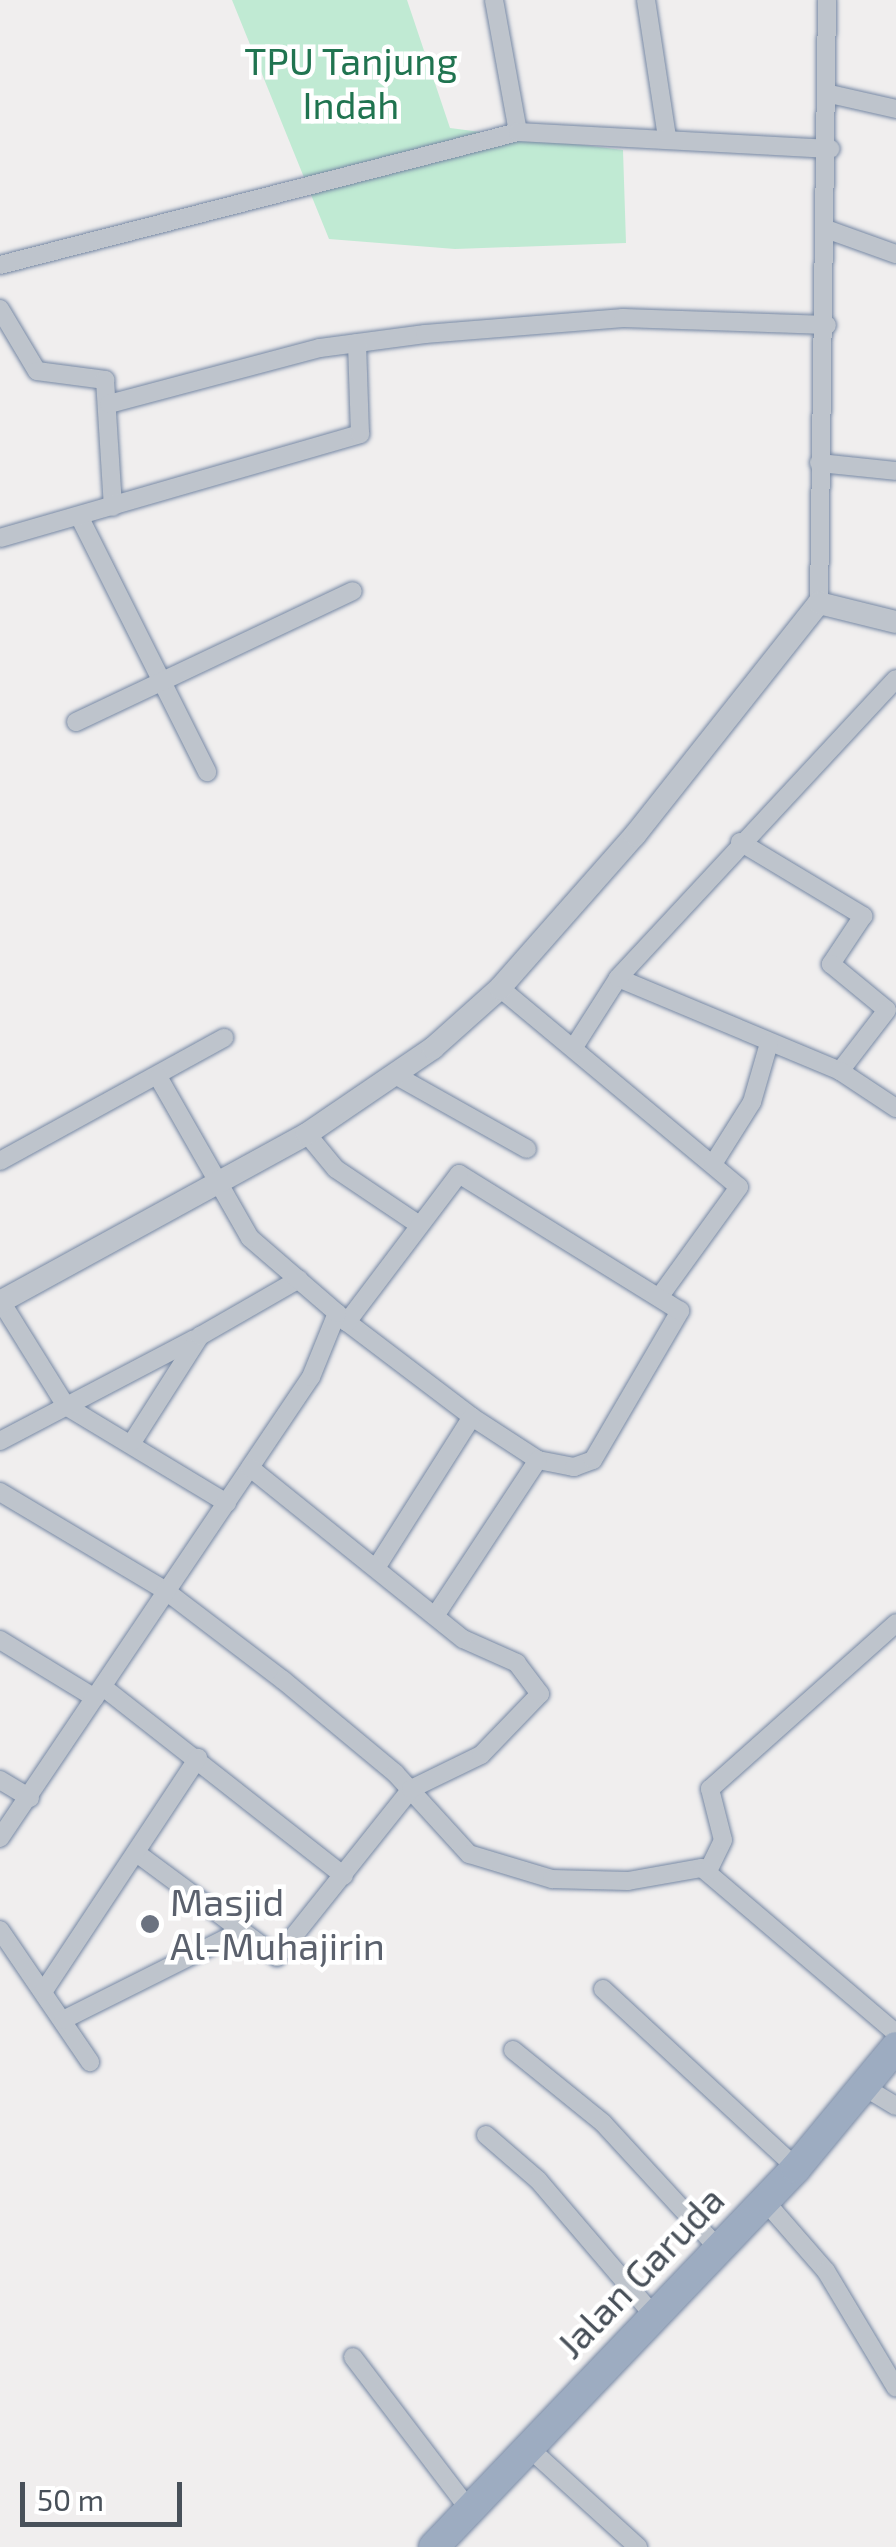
<!DOCTYPE html>
<html>
<head>
<meta charset="utf-8">
<style>
	body { margin:0 }
	#map { position:relative; width:896px; height:2547px; overflow:hidden; background:#f0eeee; font-family:"Exo 2",sans-serif }
	div>[style] { position:absolute }
	.green>* { inset:0; background:#c0ead3 }
	.roads { filter:drop-shadow(0 0 2px #7688a4) drop-shadow(0 0 2px #7688a4) }
	.minor>* { height:18px; margin:-9px; padding:0 9px; transform-origin:9px; border-radius:9px; background:#bec4cc }
	.tertiary>* { height:22px; margin:-11px; padding:0 11px; transform-origin:11px; border-radius:11px; background:#bec4cc }
	.trunk>* { height:30px; margin:-15px; padding:0 15px; transform-origin:15px; border-radius:15px; background:#9dacc1 }
	.dots>* { width:28px; height:28px; translate:-50% -50%; box-sizing:border-box; border:5px solid #fff; border-radius:50% }
	span { translate:-50% -50%; white-space:nowrap; text-align:center; line-height:1.15; -webkit-text-stroke:9px #fff; paint-order:stroke }
	.park-label { font-size:38px; color:#207450 }
	.worship-label { font-size:38px; color:#5b616d }
	.left { translate:0 -50%; text-align:left }
	.street-label { font-size:38px; color:#485059 }
	.scale { position:absolute; left:20px; top:2482px; width:162px; height:45px; box-sizing:border-box; border:5px solid #485059; border-top:0; padding-left:12px; font-size:30px; line-height:35px; white-space:nowrap; color:#485059; -webkit-text-stroke:8px #fff; paint-order:stroke }
</style>
</head>
<body>
<div id="map">
	<div class="green">
		<div style="clip-path:polygon(232px 0,407px 0,450px 128px,623px 150px,626px 243px,455px 249px,329px 239px)"></div>
	</div>
	<div class="roads">
		<div class="minor">
			<div style="left:494px;top:0;width:134px;rotate:79.7deg"></div>
			<div style="left:646px;top:0;width:139px;rotate:81.3deg"></div>
			<div style="left:830px;top:94px;width:68px;rotate:12.8deg"></div>
			<div style="left:826px;top:229px;width:74px;rotate:19.7deg"></div>
			<div style="left:0;top:265px;width:535px;rotate:-14.4deg"></div>
			<div style="left:518px;top:132px;width:313px;rotate:3.1deg"></div>
			<div style="left:0;top:309px;width:72px;rotate:59.2deg"></div>
			<div style="left:37px;top:371px;width:69px;rotate:7.5deg"></div>
			<div style="left:105px;top:380px;width:127px;rotate:86.4deg"></div>
			<div style="left:109px;top:404px;width:218px;rotate:-14.9deg"></div>
			<div style="left:320px;top:348px;width:106px;rotate:-7.6deg"></div>
			<div style="left:425px;top:334px;width:199px;rotate:-4.6deg"></div>
			<div style="left:623px;top:318px;width:204px;rotate:2deg"></div>
			<div style="left:819px;top:463px;width:77px;rotate:5.9deg"></div>
			<div style="left:81px;top:520px;width:282px;rotate:63.4deg"></div>
			<div style="left:0;top:538px;width:375px;rotate:-16.1deg"></div>
			<div style="left:360px;top:434px;width:91px;rotate:-91.9deg"></div>
			<div style="left:819px;top:603px;width:603px;rotate:-89.24deg"></div>
			<div style="left:76px;top:722px;width:306px;rotate:-25.3deg"></div>
			<div style="left:740px;top:842px;width:144px;rotate:31deg"></div>
			<div style="left:863px;top:916px;width:58px;rotate:123.7deg"></div>
			<div style="left:831px;top:964px;width:72px;rotate:39.4deg"></div>
			<div style="left:887px;top:1010px;width:77px;rotate:127.6deg"></div>
			<div style="left:618px;top:978px;width:241px;rotate:22.7deg"></div>
			<div style="left:840px;top:1071px;width:67px;rotate:33.5deg"></div>
			<div style="left:500px;top:988px;width:311px;rotate:39.8deg"></div>
			<div style="left:739px;top:1187px;width:130px;rotate:125.9deg"></div>
			<div style="left:576px;top:1044px;width:78px;rotate:-57.5deg"></div>
			<div style="left:618px;top:978px;width:408px;rotate:-47.1deg"></div>
			<div style="left:397px;top:1076px;width:149px;rotate:29.3deg"></div>
			<div style="left:307px;top:1134px;width:45px;rotate:50.4deg"></div>
			<div style="left:336px;top:1169px;width:99px;rotate:33.9deg"></div>
			<div style="left:0;top:1161px;width:256px;rotate:-28.8deg"></div>
			<div style="left:713px;top:1164px;width:73px;rotate:-57.8deg"></div>
			<div style="left:752px;top:1102px;width:61px;rotate:-73.9deg"></div>
			<div style="left:0;top:1300px;width:125px;rotate:58.1deg"></div>
			<div style="left:66px;top:1406px;width:188px;rotate:31.1deg"></div>
			<div style="left:337px;top:1313px;width:13px;rotate:42deg"></div>
			<div style="left:347px;top:1322px;width:157px;rotate:37.2deg"></div>
			<div style="left:472px;top:1417px;width:79px;rotate:33.1deg"></div>
			<div style="left:538px;top:1460px;width:37px;rotate:11deg"></div>
			<div style="left:574px;top:1467px;width:20px;rotate:-20deg"></div>
			<div style="left:593px;top:1460px;width:173px;rotate:-59.7deg"></div>
			<div style="left:680px;top:1311px;width:260px;rotate:-148.2deg"></div>
			<div style="left:459px;top:1174px;width:186px;rotate:127.1deg"></div>
			<div style="left:0;top:1441px;width:219px;rotate:-27.7deg"></div>
			<div style="left:133px;top:1441px;width:125px;rotate:-57.5deg"></div>
			<div style="left:200px;top:1336px;width:114px;rotate:-29.9deg"></div>
			<div style="left:0;top:1492px;width:193px;rotate:30.8deg"></div>
			<div style="left:166px;top:1591px;width:147px;rotate:37.3deg"></div>
			<div style="left:283px;top:1680px;width:146px;rotate:39.7deg"></div>
			<div style="left:395px;top:1773px;width:110px;rotate:47.6deg"></div>
			<div style="left:469px;top:1854px;width:87px;rotate:16.8deg"></div>
			<div style="left:552px;top:1879px;width:76px;rotate:1.5deg"></div>
			<div style="left:628px;top:1881px;width:75px;rotate:-10deg"></div>
			<div style="left:702px;top:1868px;width:255px;rotate:40.4deg"></div>
			<div style="left:376px;top:1568px;width:179px;rotate:-57.6deg"></div>
			<div style="left:435px;top:1616px;width:187px;rotate:-56.6deg"></div>
			<div style="left:0;top:1640px;width:111px;rotate:31.4deg"></div>
			<div style="left:103px;top:1687px;width:306px;rotate:38.1deg"></div>
			<div style="left:0;top:1780px;width:35px;rotate:31deg"></div>
			<div style="left:0;top:1838px;width:556px;rotate:-56deg"></div>
			<div style="left:311px;top:1377px;width:69px;rotate:-67.9deg"></div>
			<div style="left:337px;top:1313px;width:115px;rotate:-139.2deg"></div>
			<div style="left:250px;top:1238px;width:185px;rotate:-119.7deg"></div>
			<div style="left:138px;top:1854px;width:173px;rotate:36.5deg"></div>
			<div style="left:277px;top:1957px;width:215px;rotate:-51.4deg"></div>
			<div style="left:411px;top:1789px;width:78px;rotate:-25.9deg"></div>
			<div style="left:481px;top:1755px;width:85px;rotate:-46deg"></div>
			<div style="left:540px;top:1694px;width:39px;rotate:-127deg"></div>
			<div style="left:517px;top:1663px;width:59px;rotate:-156deg"></div>
			<div style="left:463px;top:1639px;width:273px;rotate:-141.2deg"></div>
			<div style="left:708px;top:1871px;width:34px;rotate:-64deg"></div>
			<div style="left:723px;top:1840px;width:53px;rotate:-104.3deg"></div>
			<div style="left:710px;top:1789px;width:249px;rotate:-41.7deg"></div>
			<div style="left:0;top:1930px;width:160px;rotate:55.7deg"></div>
			<div style="left:603px;top:1989px;width:263px;rotate:42.8deg"></div>
			<div style="left:43px;top:1992px;width:281px;rotate:-56.5deg"></div>
			<div style="left:63px;top:2020px;width:192px;rotate:-26.6deg"></div>
			<div style="left:513px;top:2050px;width:116px;rotate:39deg"></div>
			<div style="left:603px;top:2123px;width:171px;rotate:47.4deg"></div>
			<div style="left:866px;top:2088px;width:35px;rotate:31deg"></div>
			<div style="left:486px;top:2135px;width:69px;rotate:40.9deg"></div>
			<div style="left:538px;top:2180px;width:179px;rotate:49.5deg"></div>
			<div style="left:764px;top:2200px;width:94px;rotate:48.9deg"></div>
			<div style="left:826px;top:2271px;width:136px;rotate:59.1deg"></div>
			<div style="left:353px;top:2357px;width:191px;rotate:52.7deg"></div>
			<div style="left:528px;top:2447px;width:149px;rotate:42.3deg"></div>
		</div>
		<div class="tertiary">
			<div style="left:0;top:1302px;width:350px;rotate:-28.7deg"></div>
			<div style="left:307px;top:1134px;width:153px;rotate:-34.3deg"></div>
			<div style="left:433px;top:1048px;width:90px;rotate:-41.8deg"></div>
			<div style="left:500px;top:988px;width:204px;rotate:-48.6deg"></div>
			<div style="left:635px;top:835px;width:296px;rotate:-51.6deg"></div>
			<div style="left:819px;top:603px;width:79px;rotate:13.9deg"></div>
		</div>
		<div class="trunk">
			<div style="left:434px;top:2547px;width:524px;rotate:-46.31deg"></div>
			<div style="left:796px;top:2168px;width:157px;rotate:-50.4deg"></div>
		</div>
	</div>
	<div class="dots">
		<div style="left:150px;top:1924px;background:#6b7280"></div>
	</div>
	<div class="park-label">
		<span style="left:351px;top:83px">TPU Tanjung<br>Indah</span>
	</div>
	<div class="worship-label">
		<span class="left" style="left:170px;top:1924px">Masjid<br>Al-Muhajirin</span>
	</div>
	<div class="street-label">
		<span style="left:640px;top:2272px;rotate:-46deg">Jalan Garuda</span>
	</div>
	<div class="scale">50 m</div>
</div>
</body>
</html>
